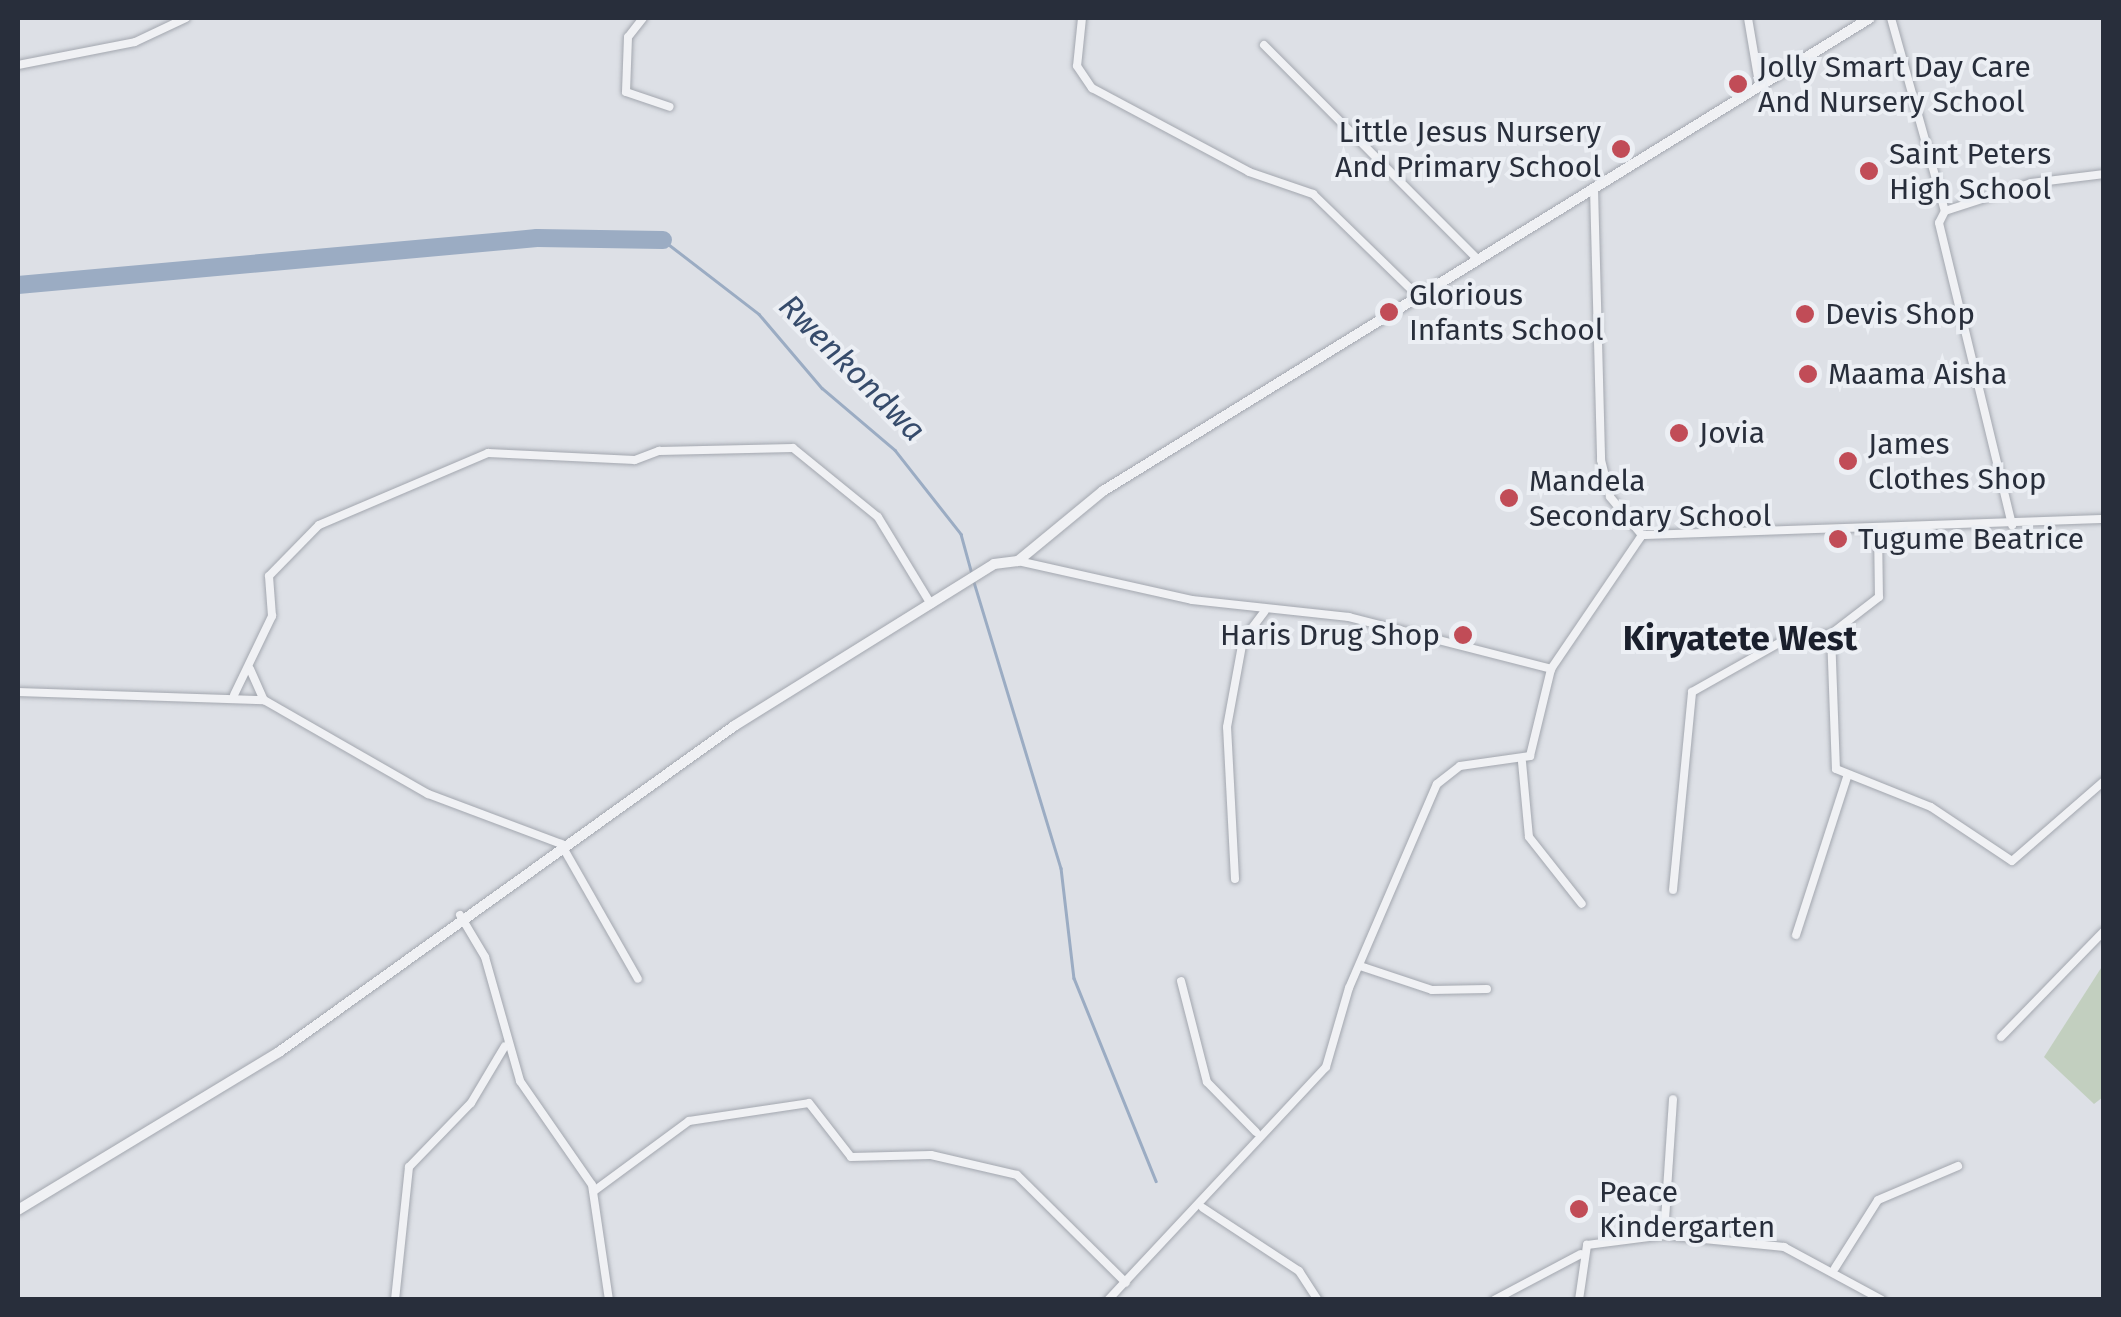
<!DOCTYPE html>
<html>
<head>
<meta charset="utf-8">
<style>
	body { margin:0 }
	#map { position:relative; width:2121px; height:1317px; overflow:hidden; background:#dde0e6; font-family:"Fira Sans",sans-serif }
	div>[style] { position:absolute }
	.green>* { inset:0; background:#c2cfbf }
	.stream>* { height:2.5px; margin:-1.25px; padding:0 1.25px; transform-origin:1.25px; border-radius:1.25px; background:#9bacc3 }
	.river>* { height:18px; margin:-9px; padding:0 9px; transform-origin:9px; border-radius:9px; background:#9bacc3 }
	.roads { filter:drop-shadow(0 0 2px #a3a7af) drop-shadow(0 0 2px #a3a7af) }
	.minor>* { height:8px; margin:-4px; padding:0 4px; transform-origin:4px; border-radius:4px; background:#f0f1f4 }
	.tertiary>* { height:10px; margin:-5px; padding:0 5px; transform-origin:5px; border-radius:5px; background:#f0f1f4 }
	.dots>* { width:28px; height:28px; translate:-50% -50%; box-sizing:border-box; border:5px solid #eceff4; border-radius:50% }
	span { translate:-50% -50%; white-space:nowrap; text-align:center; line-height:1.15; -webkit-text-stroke:8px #eceff4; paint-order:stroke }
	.poi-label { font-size:30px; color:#282e3b }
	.left { translate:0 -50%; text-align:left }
	.right { translate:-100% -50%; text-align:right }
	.water-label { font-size:32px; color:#364b6b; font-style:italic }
	.quarter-label { font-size:35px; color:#1a1f2c; font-weight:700 }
	.frame { position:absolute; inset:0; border:20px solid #282e3b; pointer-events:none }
</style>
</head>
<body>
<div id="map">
	<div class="green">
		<div style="clip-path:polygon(2103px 965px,2103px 1097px,2094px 1104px,2044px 1057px)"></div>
	</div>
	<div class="stream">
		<div style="left:663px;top:240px;width:121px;rotate:37.6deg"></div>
		<div style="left:759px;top:314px;width:97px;rotate:49.6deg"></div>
		<div style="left:822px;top:388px;width:96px;rotate:40.3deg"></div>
		<div style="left:895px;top:450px;width:107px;rotate:51.8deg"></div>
		<div style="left:961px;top:534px;width:41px;rotate:74.6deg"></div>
		<div style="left:974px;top:582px;width:299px;rotate:73.1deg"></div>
		<div style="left:1061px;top:868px;width:111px;rotate:83.3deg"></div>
		<div style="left:1074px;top:978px;width:219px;rotate:68deg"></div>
	</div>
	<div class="river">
		<div style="left:18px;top:285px;width:521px;rotate:-5.17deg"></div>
		<div style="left:537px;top:238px;width:126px;rotate:0.9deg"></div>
	</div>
	<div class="roads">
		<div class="minor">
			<div style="left:643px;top:18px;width:24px;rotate:128deg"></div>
			<div style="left:628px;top:37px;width:55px;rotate:92.1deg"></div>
			<div style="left:626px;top:92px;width:46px;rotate:18.8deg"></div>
			<div style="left:1082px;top:18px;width:48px;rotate:95.9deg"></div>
			<div style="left:1077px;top:66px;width:27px;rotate:56deg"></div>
			<div style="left:1092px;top:88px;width:178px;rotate:28.1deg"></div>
			<div style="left:1249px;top:172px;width:68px;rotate:19deg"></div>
			<div style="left:1313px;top:194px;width:148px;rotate:44.2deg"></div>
			<div style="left:1748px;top:18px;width:66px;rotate:80.4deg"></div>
			<div style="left:1891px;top:18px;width:200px;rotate:74.4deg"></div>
			<div style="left:1945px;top:211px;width:13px;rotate:117deg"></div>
			<div style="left:1939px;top:223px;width:311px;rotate:76.4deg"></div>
			<div style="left:1264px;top:45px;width:302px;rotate:45.1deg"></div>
			<div style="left:18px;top:65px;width:119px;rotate:-11.1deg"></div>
			<div style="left:135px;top:42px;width:56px;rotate:-25.2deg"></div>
			<div style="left:1594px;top:188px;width:272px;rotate:88.5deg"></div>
			<div style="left:1601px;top:460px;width:38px;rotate:76deg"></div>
			<div style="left:1610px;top:497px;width:50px;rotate:49.9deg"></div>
			<div style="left:1945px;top:211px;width:90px;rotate:-18deg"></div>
			<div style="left:2031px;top:183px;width:74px;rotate:-7deg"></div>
			<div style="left:1878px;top:528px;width:69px;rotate:89.2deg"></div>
			<div style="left:1879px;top:597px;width:61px;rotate:142.4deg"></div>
			<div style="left:1831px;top:634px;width:135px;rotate:87.9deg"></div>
			<div style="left:1836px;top:769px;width:102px;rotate:21.8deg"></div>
			<div style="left:1931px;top:807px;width:97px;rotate:33.7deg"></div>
			<div style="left:2012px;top:861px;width:122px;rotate:-41deg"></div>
			<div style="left:1018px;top:561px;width:178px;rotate:12.6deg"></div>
			<div style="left:1192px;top:600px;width:158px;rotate:6.2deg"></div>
			<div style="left:1349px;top:617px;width:209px;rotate:14.4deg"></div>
			<div style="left:1551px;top:669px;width:162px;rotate:-55.8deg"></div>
			<div style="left:1642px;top:535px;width:462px;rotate:-2deg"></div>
			<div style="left:250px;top:669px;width:34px;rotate:66deg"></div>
			<div style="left:18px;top:692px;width:246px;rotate:1.9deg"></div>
			<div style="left:264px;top:700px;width:189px;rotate:29.8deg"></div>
			<div style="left:428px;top:794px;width:142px;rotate:20.6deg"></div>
			<div style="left:561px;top:844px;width:155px;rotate:60.3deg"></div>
			<div style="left:234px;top:695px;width:88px;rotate:-64.3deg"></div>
			<div style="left:272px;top:616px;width:40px;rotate:-94.3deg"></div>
			<div style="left:269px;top:576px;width:71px;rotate:-45.6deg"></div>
			<div style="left:319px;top:525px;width:184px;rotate:-23.1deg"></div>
			<div style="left:488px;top:453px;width:147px;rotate:2.7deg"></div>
			<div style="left:635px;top:460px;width:26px;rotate:-21deg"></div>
			<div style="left:659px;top:451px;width:134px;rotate:-1.3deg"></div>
			<div style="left:793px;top:448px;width:109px;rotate:39.1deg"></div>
			<div style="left:878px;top:517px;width:102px;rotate:58.7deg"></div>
			<div style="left:1522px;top:762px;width:75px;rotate:84.7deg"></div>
			<div style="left:1529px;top:837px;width:85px;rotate:51.7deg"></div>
			<div style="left:1235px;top:879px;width:152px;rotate:-93deg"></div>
			<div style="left:1227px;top:727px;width:88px;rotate:-79.6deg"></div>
			<div style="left:1243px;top:640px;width:36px;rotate:-53deg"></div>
			<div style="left:1673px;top:890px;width:199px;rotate:-84.5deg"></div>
			<div style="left:1692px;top:692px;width:108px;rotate:-29.4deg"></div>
			<div style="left:1786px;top:639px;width:45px;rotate:-6.3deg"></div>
			<div style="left:460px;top:915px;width:49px;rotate:59.2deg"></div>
			<div style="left:485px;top:957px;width:129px;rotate:74.2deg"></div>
			<div style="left:520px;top:1081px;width:126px;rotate:55.3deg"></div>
			<div style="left:592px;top:1185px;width:116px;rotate:81.6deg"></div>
			<div style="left:1796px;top:935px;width:166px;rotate:-72.1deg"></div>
			<div style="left:1360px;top:966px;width:76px;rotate:18.4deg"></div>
			<div style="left:1432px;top:990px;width:55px;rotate:-1deg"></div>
			<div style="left:1181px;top:981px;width:104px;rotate:75.6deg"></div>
			<div style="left:1207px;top:1082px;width:70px;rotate:45.6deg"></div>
			<div style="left:2001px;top:1037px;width:148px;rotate:-45.8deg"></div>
			<div style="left:594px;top:1191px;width:118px;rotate:-36.4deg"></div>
			<div style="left:689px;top:1121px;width:121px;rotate:-8.5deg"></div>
			<div style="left:809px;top:1103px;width:68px;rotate:52.1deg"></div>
			<div style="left:851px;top:1157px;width:80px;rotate:-1.4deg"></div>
			<div style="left:931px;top:1155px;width:88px;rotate:13.1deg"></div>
			<div style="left:1017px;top:1175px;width:153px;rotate:44.7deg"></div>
			<div style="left:1203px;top:1208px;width:115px;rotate:33.3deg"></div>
			<div style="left:1299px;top:1271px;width:35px;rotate:57deg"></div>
			<div style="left:1664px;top:1235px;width:136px;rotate:-86.2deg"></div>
			<div style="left:1835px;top:1268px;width:80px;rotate:-57.7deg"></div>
			<div style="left:1878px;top:1200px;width:87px;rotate:-23deg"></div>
			<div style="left:395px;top:1300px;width:134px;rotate:-84deg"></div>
			<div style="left:409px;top:1167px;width:89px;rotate:-45.9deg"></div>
			<div style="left:471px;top:1103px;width:66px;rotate:-59.2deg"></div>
			<div style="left:1108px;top:1300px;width:319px;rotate:-46.9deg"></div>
			<div style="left:1326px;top:1067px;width:82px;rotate:-73.8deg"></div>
			<div style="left:1349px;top:988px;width:222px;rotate:-66.7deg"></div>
			<div style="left:1437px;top:784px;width:29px;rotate:-38deg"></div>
			<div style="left:1460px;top:766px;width:71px;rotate:-8.1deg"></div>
			<div style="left:1530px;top:756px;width:89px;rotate:-76.4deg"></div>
			<div style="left:1494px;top:1300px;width:98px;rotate:-27.9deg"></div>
			<div style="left:1579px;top:1300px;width:56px;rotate:-81.7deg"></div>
			<div style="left:1587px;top:1245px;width:78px;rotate:-7.4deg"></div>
			<div style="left:1664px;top:1235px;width:121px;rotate:5.7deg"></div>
			<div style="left:1784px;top:1247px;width:111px;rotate:28.4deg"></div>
		</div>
		<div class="tertiary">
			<div style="left:18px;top:1210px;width:305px;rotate:-31.2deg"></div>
			<div style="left:279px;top:1052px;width:560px;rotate:-35.62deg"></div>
			<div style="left:734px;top:726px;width:306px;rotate:-31.9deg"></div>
			<div style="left:994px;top:564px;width:24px;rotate:-7deg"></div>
			<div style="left:1018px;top:561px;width:110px;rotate:-39.5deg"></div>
			<div style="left:1103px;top:491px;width:901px;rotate:-31.66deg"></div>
		</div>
	</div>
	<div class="dots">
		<div style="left:1738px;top:84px;background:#c14c57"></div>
		<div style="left:1621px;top:149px;background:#c14c57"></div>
		<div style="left:1869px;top:171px;background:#c14c57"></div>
		<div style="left:1389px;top:312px;background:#c14c57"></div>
		<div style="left:1805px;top:314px;background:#c14c57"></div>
		<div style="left:1808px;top:374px;background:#c14c57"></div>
		<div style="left:1679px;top:433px;background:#c14c57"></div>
		<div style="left:1848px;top:461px;background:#c14c57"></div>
		<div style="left:1509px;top:498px;background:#c14c57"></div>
		<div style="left:1838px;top:539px;background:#c14c57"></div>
		<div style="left:1463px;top:635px;background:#c14c57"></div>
		<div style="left:1579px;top:1209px;background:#c14c57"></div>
	</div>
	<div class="poi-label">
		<span class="left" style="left:1758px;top:84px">Jolly Smart Day Care<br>And Nursery School</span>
		<span class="right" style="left:1601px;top:149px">Little Jesus Nursery<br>And Primary School</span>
		<span class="left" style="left:1889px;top:171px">Saint Peters<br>High School</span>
		<span class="left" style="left:1409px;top:312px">Glorious<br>Infants School</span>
		<span class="left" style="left:1825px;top:314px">Devis Shop</span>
		<span class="left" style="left:1828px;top:374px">Maama Aisha</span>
		<span class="left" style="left:1699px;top:433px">Jovia</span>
		<span class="left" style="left:1868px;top:461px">James<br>Clothes Shop</span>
		<span class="left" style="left:1529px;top:498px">Mandela<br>Secondary School</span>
		<span class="left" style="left:1858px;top:539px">Tugume Beatrice</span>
		<span class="right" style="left:1440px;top:635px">Haris Drug Shop</span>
		<span class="left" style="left:1599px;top:1209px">Peace<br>Kindergarten</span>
	</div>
	<div class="water-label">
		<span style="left:852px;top:368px;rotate:45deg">Rwenkondwa</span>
	</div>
	<div class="quarter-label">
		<span style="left:1740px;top:638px">Kiryatete West</span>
	</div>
	<div class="frame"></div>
</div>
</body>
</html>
